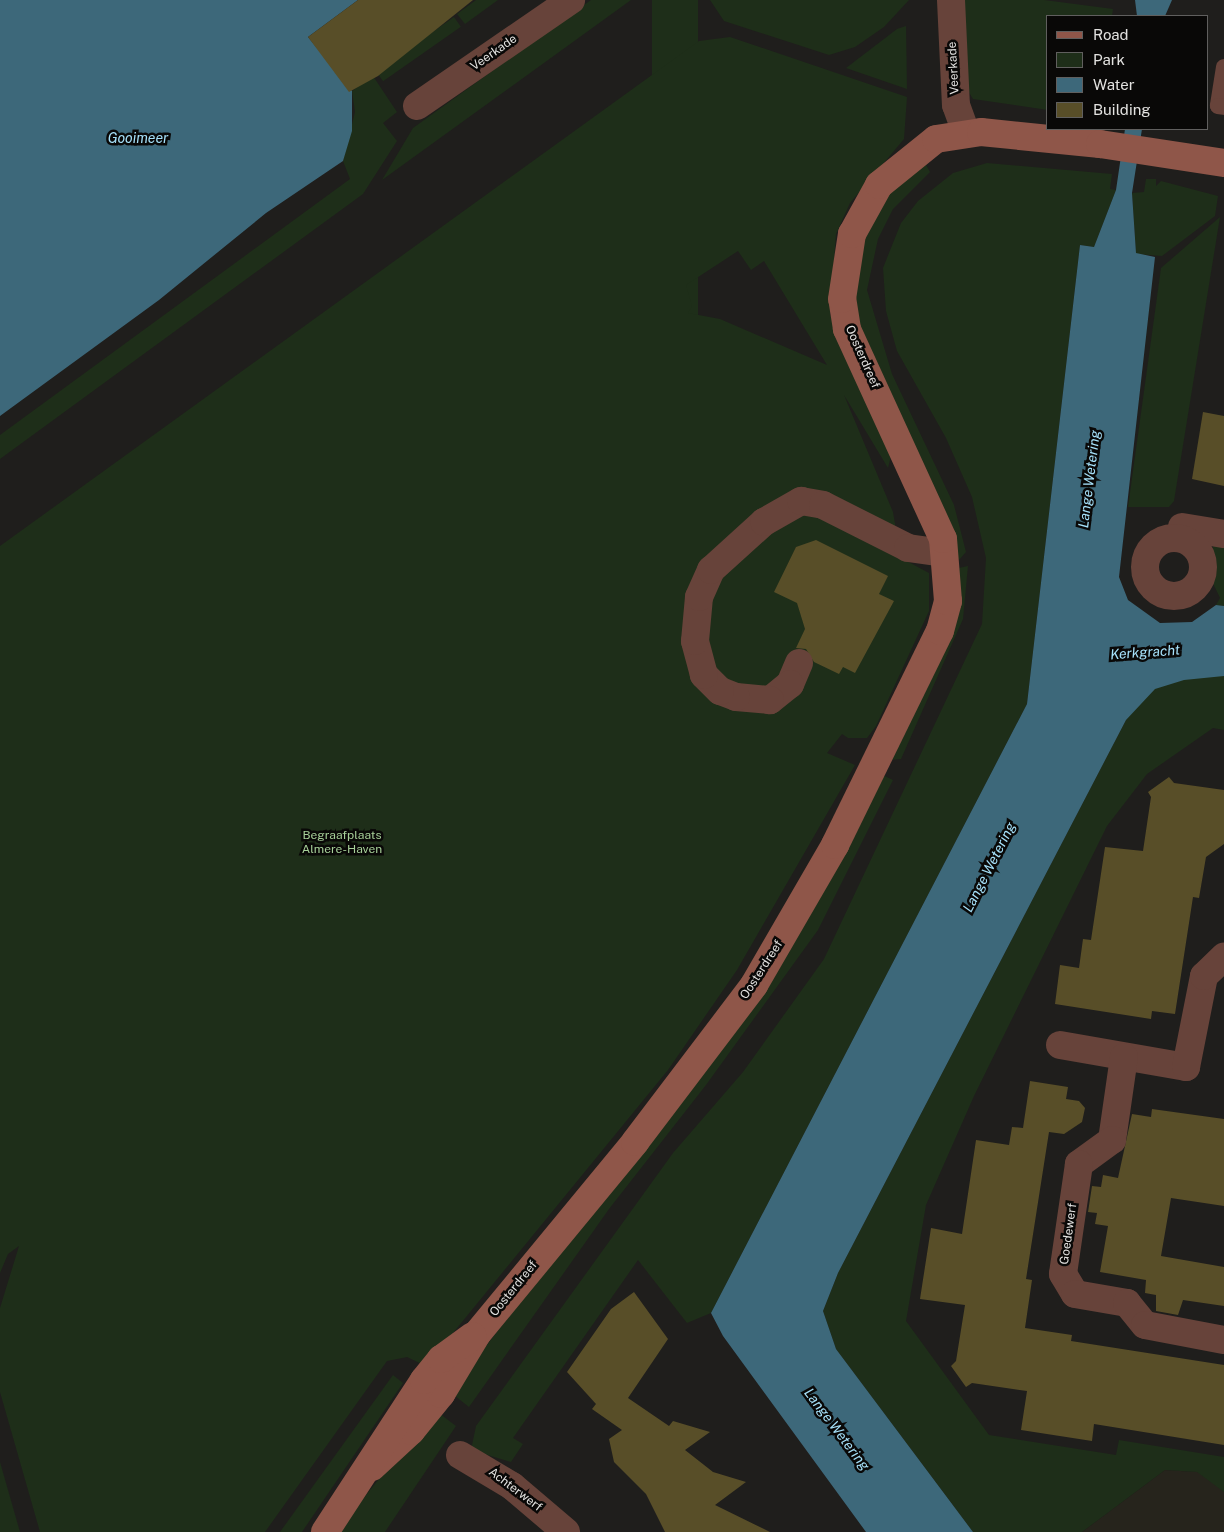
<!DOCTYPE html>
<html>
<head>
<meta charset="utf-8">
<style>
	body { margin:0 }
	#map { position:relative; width:1224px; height:1532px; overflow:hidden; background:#1f1e1c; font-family:"Public Sans",sans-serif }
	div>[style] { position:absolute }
	.built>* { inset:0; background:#26241c }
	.green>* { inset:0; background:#1e2e19; transform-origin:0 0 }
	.water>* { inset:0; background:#3d687a }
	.building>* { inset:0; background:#584e28 }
	.lane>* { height:16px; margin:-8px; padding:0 8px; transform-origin:8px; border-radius:8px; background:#67433a }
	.street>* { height:28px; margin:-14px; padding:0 14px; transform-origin:14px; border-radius:14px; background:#67433a }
	.street>.ring { margin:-14px; padding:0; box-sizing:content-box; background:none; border:28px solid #67433a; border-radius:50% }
	.secondary>* { height:28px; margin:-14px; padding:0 14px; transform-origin:14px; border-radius:14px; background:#8f5649 }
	span { translate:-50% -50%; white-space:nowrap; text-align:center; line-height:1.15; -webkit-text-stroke:5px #090807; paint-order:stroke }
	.street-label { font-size:12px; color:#e3e2e0 }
	.park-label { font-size:12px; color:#a7d099 }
	.water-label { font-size:14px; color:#a6e1fa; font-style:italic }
	.legend { position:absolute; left:1046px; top:15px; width:162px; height:115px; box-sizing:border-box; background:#090807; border:1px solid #605f5e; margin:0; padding:6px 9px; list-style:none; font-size:15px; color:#e3e2e0 }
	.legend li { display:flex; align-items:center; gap:10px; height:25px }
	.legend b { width:25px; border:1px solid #605f5e }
</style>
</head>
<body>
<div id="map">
	<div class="built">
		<div style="clip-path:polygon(1165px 1470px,1197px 1472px,1224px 1482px,1224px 1532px,1082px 1532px)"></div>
	</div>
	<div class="green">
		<div style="clip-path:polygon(476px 0,498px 0,465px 24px,457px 14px)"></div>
		<div style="clip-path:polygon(591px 0,631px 0,382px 180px,413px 128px)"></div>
		<div style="left:652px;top:0;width:46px;height:808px"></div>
		<div style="clip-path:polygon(710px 0,909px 0,884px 27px,855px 47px,829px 55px,724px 21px)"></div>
		<div style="clip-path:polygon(963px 0,1044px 0,1113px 9px,1112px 16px,1048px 16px,1048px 110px,973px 99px,967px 89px)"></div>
		<div style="left:454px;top:17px;width:12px;height:95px;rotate:55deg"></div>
		<div style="clip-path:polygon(906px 26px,907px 89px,846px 68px,897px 29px)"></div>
		<div style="clip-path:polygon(evenodd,730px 37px,907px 97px,904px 139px,850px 203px,836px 234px,830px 314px,891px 456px,888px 468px,844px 395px,893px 512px,901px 558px,929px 573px,929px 611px,876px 726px,867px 738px,848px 738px,842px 734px,827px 753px,855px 765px,737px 970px,668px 1070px,426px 1366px,407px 1357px,387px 1361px,265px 1532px,40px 1532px,0 1392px,0 1308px,19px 1246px,8px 1254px,0 1273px,0 546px,699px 41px,730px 37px,738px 251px,751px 270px,764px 261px,827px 365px,720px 319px,688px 313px,692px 306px,686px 285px,738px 251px)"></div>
		<div style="clip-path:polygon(373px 76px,397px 112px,383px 123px,397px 141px,363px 194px,0 459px,0 435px,350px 179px,343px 161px,355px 112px,352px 91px)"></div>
		<div style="clip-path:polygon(925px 163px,930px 172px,893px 209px,878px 239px,867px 290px,892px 374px,954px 505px,966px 552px,959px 560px,939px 505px,857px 322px,853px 299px,858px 252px,883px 199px)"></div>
		<div style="clip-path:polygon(987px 163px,1112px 174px,1110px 189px,1116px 190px,1094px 247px,1080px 245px,1027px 704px,711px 1313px,687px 1323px,638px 1260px,513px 1438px,523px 1444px,511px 1462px,471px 1450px,476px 1426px,673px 1153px,743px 1072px,824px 959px,982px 624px,986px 558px,972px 497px,946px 438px,897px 351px,886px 311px,883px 268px,901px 223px,918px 201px,953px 173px)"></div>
		<div style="clip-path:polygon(1146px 179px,1156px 179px,1156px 186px,1161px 181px,1218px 196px,1215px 216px,1162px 256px,1136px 254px,1132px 193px,1144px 192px)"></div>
		<div style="clip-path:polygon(1220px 217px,1174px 501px,1169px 507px,1128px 507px,1161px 268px)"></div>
		<div style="clip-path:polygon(1214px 538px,1224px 540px,1224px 606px,1216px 605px,1220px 598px,1209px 575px)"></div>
		<div style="clip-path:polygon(968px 566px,963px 619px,901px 759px,890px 760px,954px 569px)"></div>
		<div style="clip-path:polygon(1224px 673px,1224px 730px,1213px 728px,1147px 774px,1107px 826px,974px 1096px,926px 1205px,906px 1321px,989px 1435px,1116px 1455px,1119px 1440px,1224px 1457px,1224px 1492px,1197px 1472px,1165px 1470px,1082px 1532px,973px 1532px,836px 1349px,823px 1311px,838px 1273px,1126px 720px,1154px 683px)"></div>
		<div style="clip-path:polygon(878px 773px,893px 780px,818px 930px,706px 1085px,609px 1209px,469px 1407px,450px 1392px,614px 1182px)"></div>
		<div style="clip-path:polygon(393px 1375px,403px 1383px,302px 1532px,280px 1532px)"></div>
		<div style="clip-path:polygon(435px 1410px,456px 1426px,385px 1532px,336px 1532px)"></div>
		<div style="clip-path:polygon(0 1462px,20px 1532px,0 1532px)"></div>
	</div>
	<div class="water">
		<div style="clip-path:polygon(0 0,358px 0,308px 37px,352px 91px,352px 131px,343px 161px,266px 213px,159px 300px,0 416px)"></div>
		<div style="clip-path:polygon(1135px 0,1172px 0,1165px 16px,1137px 16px)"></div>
		<div style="clip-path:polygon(1125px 129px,1142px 129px,1132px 193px,1136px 253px,1155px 257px,1119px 577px,1128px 600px,1160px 623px,1192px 622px,1216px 605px,1224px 606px,1224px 676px,1184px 680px,1155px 689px,1126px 720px,838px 1273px,823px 1311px,836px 1349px,973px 1532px,866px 1532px,723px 1336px,711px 1313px,1027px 704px,1080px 245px,1094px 247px,1116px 190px)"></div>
	</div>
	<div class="building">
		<div style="clip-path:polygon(358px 0,473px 0,378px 76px,349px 92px,308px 37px)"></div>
		<div style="clip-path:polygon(1203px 412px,1224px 416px,1224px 486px,1192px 479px)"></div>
		<div style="clip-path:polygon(816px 540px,888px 576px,879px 594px,894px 601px,855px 673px,843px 667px,839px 674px,814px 662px,806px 649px,796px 648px,805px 629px,797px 603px,774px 592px,796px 547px)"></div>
		<div style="clip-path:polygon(1169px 777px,1174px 783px,1224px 790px,1224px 844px,1206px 857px,1199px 898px,1193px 897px,1175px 1014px,1152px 1011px,1151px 1019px,1055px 1004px,1060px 965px,1079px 968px,1083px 939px,1091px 940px,1105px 847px,1143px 851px,1151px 797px,1148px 792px)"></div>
		<div style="clip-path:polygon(1030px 1081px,1068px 1087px,1066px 1099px,1079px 1101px,1085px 1108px,1082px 1122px,1064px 1134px,1049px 1132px,1026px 1279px,1032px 1280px,1025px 1328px,1072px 1335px,1071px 1341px,1224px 1365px,1224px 1445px,1094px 1424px,1092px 1441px,1021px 1430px,1027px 1391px,972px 1383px,966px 1387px,951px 1366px,956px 1361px,965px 1305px,920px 1299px,931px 1228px,962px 1234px,976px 1140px,1009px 1145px,1012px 1127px,1023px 1128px)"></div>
		<div style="clip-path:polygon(1152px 1109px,1224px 1119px,1224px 1206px,1171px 1198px,1161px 1256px,1224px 1267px,1224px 1306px,1183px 1300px,1178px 1315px,1156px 1311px,1156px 1295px,1145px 1293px,1146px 1280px,1100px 1272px,1108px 1226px,1095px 1224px,1097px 1213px,1088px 1212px,1092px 1186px,1101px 1187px,1103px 1175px,1118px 1178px,1132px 1114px,1151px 1117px)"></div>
		<div style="clip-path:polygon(634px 1292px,668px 1339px,628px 1398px,669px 1426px,673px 1421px,710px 1432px,685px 1450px,713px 1472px,746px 1482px,715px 1505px,770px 1532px,665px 1532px,646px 1494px,614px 1462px,609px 1439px,622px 1430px,592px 1409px,596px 1404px,567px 1372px,611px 1309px)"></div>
	</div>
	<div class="lane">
		<div style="left:1224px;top:67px;width:39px;rotate:99deg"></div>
		<div style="left:1218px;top:106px;width:6px;rotate:9deg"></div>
	</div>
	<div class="street">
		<div style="left:951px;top:0;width:105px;rotate:87.3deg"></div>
		<div style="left:956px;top:105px;width:30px;rotate:70deg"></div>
		<div style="left:417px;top:106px;width:187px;rotate:-34.5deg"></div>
		<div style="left:1182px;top:527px;width:43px;rotate:9.5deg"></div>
		<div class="ring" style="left:1145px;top:538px;width:30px;height:30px"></div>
		<div style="left:799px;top:663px;width:23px;rotate:113deg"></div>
		<div style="left:790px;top:684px;width:26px;rotate:141deg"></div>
		<div style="left:770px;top:700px;width:34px;rotate:-175deg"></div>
		<div style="left:736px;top:697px;width:17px;rotate:-159deg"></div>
		<div style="left:720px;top:691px;width:23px;rotate:-135deg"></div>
		<div style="left:704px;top:675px;width:35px;rotate:-105deg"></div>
		<div style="left:695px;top:641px;width:44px;rotate:-84.8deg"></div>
		<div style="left:699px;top:597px;width:30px;rotate:-66deg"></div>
		<div style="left:711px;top:570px;width:72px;rotate:-42.2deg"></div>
		<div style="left:764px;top:522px;width:43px;rotate:-29.6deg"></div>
		<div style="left:801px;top:501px;width:22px;rotate:10deg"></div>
		<div style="left:823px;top:505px;width:95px;rotate:26.8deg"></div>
		<div style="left:908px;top:548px;width:36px;rotate:8deg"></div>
		<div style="left:1060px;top:1045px;width:128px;rotate:9.9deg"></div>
		<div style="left:1186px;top:1067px;width:93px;rotate:-78.8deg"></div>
		<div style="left:1204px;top:976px;width:28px;rotate:-44deg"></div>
		<div style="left:1124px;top:1057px;width:84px;rotate:98.2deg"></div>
		<div style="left:1112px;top:1140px;width:41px;rotate:144deg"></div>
		<div style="left:1079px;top:1164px;width:111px;rotate:98.3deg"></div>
		<div style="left:1063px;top:1274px;width:23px;rotate:59deg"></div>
		<div style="left:1075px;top:1294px;width:53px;rotate:9.8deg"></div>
		<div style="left:1127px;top:1303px;width:28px;rotate:51deg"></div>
		<div style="left:1145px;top:1325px;width:80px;rotate:10.8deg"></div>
		<div style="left:460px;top:1455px;width:61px;rotate:30.8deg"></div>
		<div style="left:512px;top:1486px;width:71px;rotate:40.4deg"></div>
	</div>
	<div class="secondary">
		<div style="left:372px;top:1467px;width:53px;rotate:-42.7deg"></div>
		<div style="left:411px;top:1431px;width:48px;rotate:-51deg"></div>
		<div style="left:441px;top:1394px;width:70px;rotate:-59deg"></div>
		<div style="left:477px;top:1334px;width:249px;rotate:-50.5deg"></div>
		<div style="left:635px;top:1142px;width:197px;rotate:-52.8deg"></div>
		<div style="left:754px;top:985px;width:162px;rotate:-59.9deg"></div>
		<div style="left:835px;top:845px;width:238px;rotate:-63.9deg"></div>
		<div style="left:940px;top:631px;width:31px;rotate:-75deg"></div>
		<div style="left:948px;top:601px;width:62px;rotate:-94.6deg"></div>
		<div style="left:943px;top:539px;width:231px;rotate:-114.6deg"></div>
		<div style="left:847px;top:329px;width:30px;rotate:-99deg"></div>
		<div style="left:842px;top:299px;width:66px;rotate:-81.3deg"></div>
		<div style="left:852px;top:234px;width:56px;rotate:-61.1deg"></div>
		<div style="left:879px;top:185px;width:73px;rotate:-38.9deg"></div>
		<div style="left:936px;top:139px;width:46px;rotate:-8.8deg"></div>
		<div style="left:981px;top:132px;width:120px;rotate:5.8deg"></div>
		<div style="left:1100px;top:144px;width:125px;rotate:8.7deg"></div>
		<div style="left:325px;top:1532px;width:181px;rotate:-56.9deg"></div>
		<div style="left:424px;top:1380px;width:27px;rotate:-51deg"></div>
		<div style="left:441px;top:1359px;width:39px;rotate:-36deg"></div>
	</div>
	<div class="street-label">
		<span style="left:494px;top:53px;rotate:-35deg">Veerkade</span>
		<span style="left:954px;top:68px;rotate:-93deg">Veerkade</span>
		<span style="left:862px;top:357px;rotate:66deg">Oosterdreef</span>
		<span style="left:762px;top:970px;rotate:-57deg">Oosterdreef</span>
		<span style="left:1069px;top:1234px;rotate:-82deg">Goedewerf</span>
		<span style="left:514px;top:1289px;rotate:-51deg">Oosterdreef</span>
		<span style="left:515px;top:1490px;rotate:37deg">Achterwerf</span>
	</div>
	<div class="park-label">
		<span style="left:342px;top:843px">Begraafplaats<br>Almere-Haven</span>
	</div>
	<div class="water-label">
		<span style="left:138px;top:138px">Gooimeer</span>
		<span style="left:1089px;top:479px;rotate:-83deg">Lange Wetering</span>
		<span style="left:1145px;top:652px;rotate:-4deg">Kerkgracht</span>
		<span style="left:989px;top:867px;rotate:-63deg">Lange Wetering</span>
		<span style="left:837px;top:1429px;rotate:53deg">Lange Wetering</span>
	</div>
	<ul class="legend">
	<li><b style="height:6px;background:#8f5649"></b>Road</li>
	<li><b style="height:14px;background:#1e2e19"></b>Park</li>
	<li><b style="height:14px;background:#3d687a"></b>Water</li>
	<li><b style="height:14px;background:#584e28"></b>Building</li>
	</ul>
</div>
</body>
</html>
